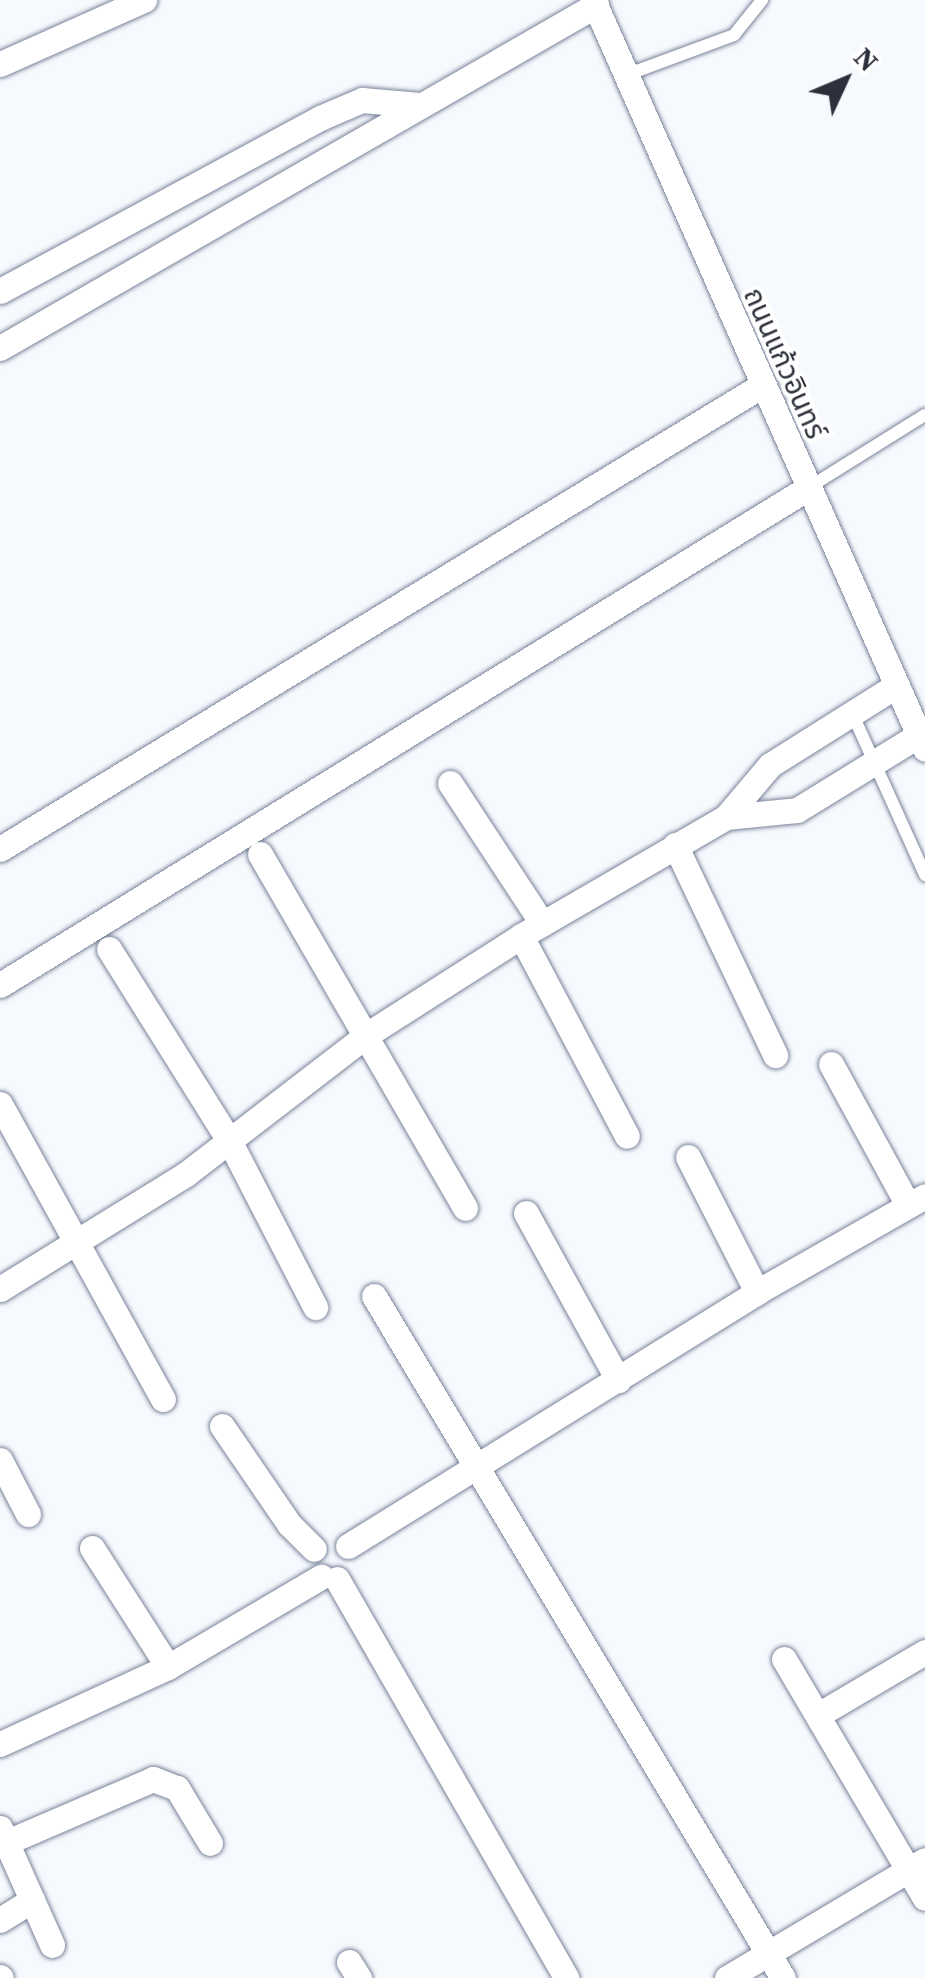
<!DOCTYPE html>
<html>
<head>
<meta charset="utf-8">
<style>
	body { margin:0 }
	#map { position:relative; width:925px; height:1978px; overflow:hidden; background:#f6f9fe; font-family:"Source Serif 4","Noto Sans Thai",serif }
	div>[style] { position:absolute }
	.roads { filter:drop-shadow(0 0 2px #79839a) drop-shadow(0 0 2px #79839a) }
	.lane>* { height:12px; margin:-6px; padding:0 6px; transform-origin:6px; border-radius:6px; background:#fff }
	.street>* { height:25px; margin:-12.5px; padding:0 12.5px; transform-origin:12.5px; border-radius:12.5px; background:#fff }
	span { translate:-50% -50%; white-space:nowrap; text-align:center; line-height:1.15; -webkit-text-stroke:8px #fff; paint-order:stroke }
	.street-label { font-size:28px; color:#2c303a }
	.north { position:absolute; left:795px; top:30px; width:100px; height:100px; -webkit-text-stroke:8px #fff; paint-order:stroke; rotate:46deg; font-size:28px; font-weight:700; line-height:40px; text-align:center; color:#2c303a }
	.north::after { content:''; display:block; margin:auto; width:35px; height:45px; background:#2c303a; clip-path:polygon(50% 0,100% 100%,50% 72%,0 100%) }
</style>
</head>
<body>
<div id="map">
	<div class="roads">
		<div class="lane">
			<div style="left:626px;top:75px;width:115px;rotate:-20.3deg"></div>
			<div style="left:734px;top:35px;width:45px;rotate:-51.3deg"></div>
			<div style="left:808px;top:488px;width:138px;rotate:-32deg"></div>
			<div style="left:852px;top:713px;width:178px;rotate:65.7deg"></div>
		</div>
		<div class="street">
			<div style="left:593px;top:0;width:819px;rotate:66.09deg"></div>
			<div style="left:0;top:64px;width:158px;rotate:-24deg"></div>
			<div style="left:0;top:291px;width:364px;rotate:-28.4deg"></div>
			<div style="left:320px;top:118px;width:46px;rotate:-23.2deg"></div>
			<div style="left:362px;top:100px;width:58px;rotate:4.9deg"></div>
			<div style="left:0;top:348px;width:688px;rotate:-29.92deg"></div>
			<div style="left:450px;top:783px;width:168px;rotate:56.7deg"></div>
			<div style="left:726px;top:817px;width:68px;rotate:-49.8deg"></div>
			<div style="left:770px;top:765px;width:150px;rotate:-32.2deg"></div>
			<div style="left:675px;top:845px;width:233px;rotate:64.5deg"></div>
			<div style="left:0;top:849px;width:891px;rotate:-31.32deg"></div>
			<div style="left:260px;top:854px;width:409px;rotate:59.9deg"></div>
			<div style="left:521px;top:936px;width:226px;rotate:62.1deg"></div>
			<div style="left:109px;top:949px;width:228px;rotate:57.9deg"></div>
			<div style="left:230px;top:1142px;width:186px;rotate:62.7deg"></div>
			<div style="left:0;top:985px;width:949px;rotate:-31.6deg"></div>
			<div style="left:831px;top:1064px;width:161px;rotate:61.4deg"></div>
			<div style="left:0;top:1104px;width:337px;rotate:61.1deg"></div>
			<div style="left:688px;top:1157px;width:152px;rotate:62.9deg"></div>
			<div style="left:526px;top:1213px;width:191px;rotate:61.1deg"></div>
			<div style="left:0;top:1289px;width:219px;rotate:-31.7deg"></div>
			<div style="left:186px;top:1174px;width:230px;rotate:-37.6deg"></div>
			<div style="left:368px;top:1034px;width:182px;rotate:-32.6deg"></div>
			<div style="left:521px;top:936px;width:237px;rotate:-30.1deg"></div>
			<div style="left:726px;top:817px;width:71px;rotate:-5.6deg"></div>
			<div style="left:797px;top:810px;width:143px;rotate:-31.6deg"></div>
			<div style="left:374px;top:1296px;width:795px;rotate:59.05deg"></div>
			<div style="left:222px;top:1426px;width:119px;rotate:55.6deg"></div>
			<div style="left:289px;top:1524px;width:35px;rotate:45deg"></div>
			<div style="left:0;top:1460px;width:61px;rotate:62.6deg"></div>
			<div style="left:348px;top:1546px;width:481px;rotate:-31.8deg"></div>
			<div style="left:757px;top:1292px;width:193px;rotate:-29.7deg"></div>
			<div style="left:92px;top:1548px;width:141px;rotate:57.4deg"></div>
			<div style="left:337px;top:1579px;width:460px;rotate:60.1deg"></div>
			<div style="left:784px;top:1659px;width:277px;rotate:59.5deg"></div>
			<div style="left:818px;top:1715px;width:124px;rotate:-30.5deg"></div>
			<div style="left:0;top:1744px;width:185px;rotate:-24.6deg"></div>
			<div style="left:168px;top:1667px;width:178px;rotate:-30.5deg"></div>
			<div style="left:0;top:1828px;width:128px;rotate:66deg"></div>
			<div style="left:7px;top:1842px;width:159px;rotate:-23.3deg"></div>
			<div style="left:153px;top:1779px;width:26px;rotate:21deg"></div>
			<div style="left:177px;top:1788px;width:64px;rotate:59deg"></div>
			<div style="left:0;top:1920px;width:38px;rotate:-32deg"></div>
			<div style="left:349px;top:1962px;width:19px;rotate:58deg"></div>
			<div style="left:0;top:1977px;width:1px;rotate:45deg"></div>
			<div style="left:727px;top:1978px;width:230px;rotate:-30.8deg"></div>
		</div>
	</div>
	<div class="street-label">
		<span style="left:785px;top:363px;rotate:66deg">ถนนแก้วอินทร์</span>
	</div>
	<div class="north">N</div>
</div>
</body>
</html>
